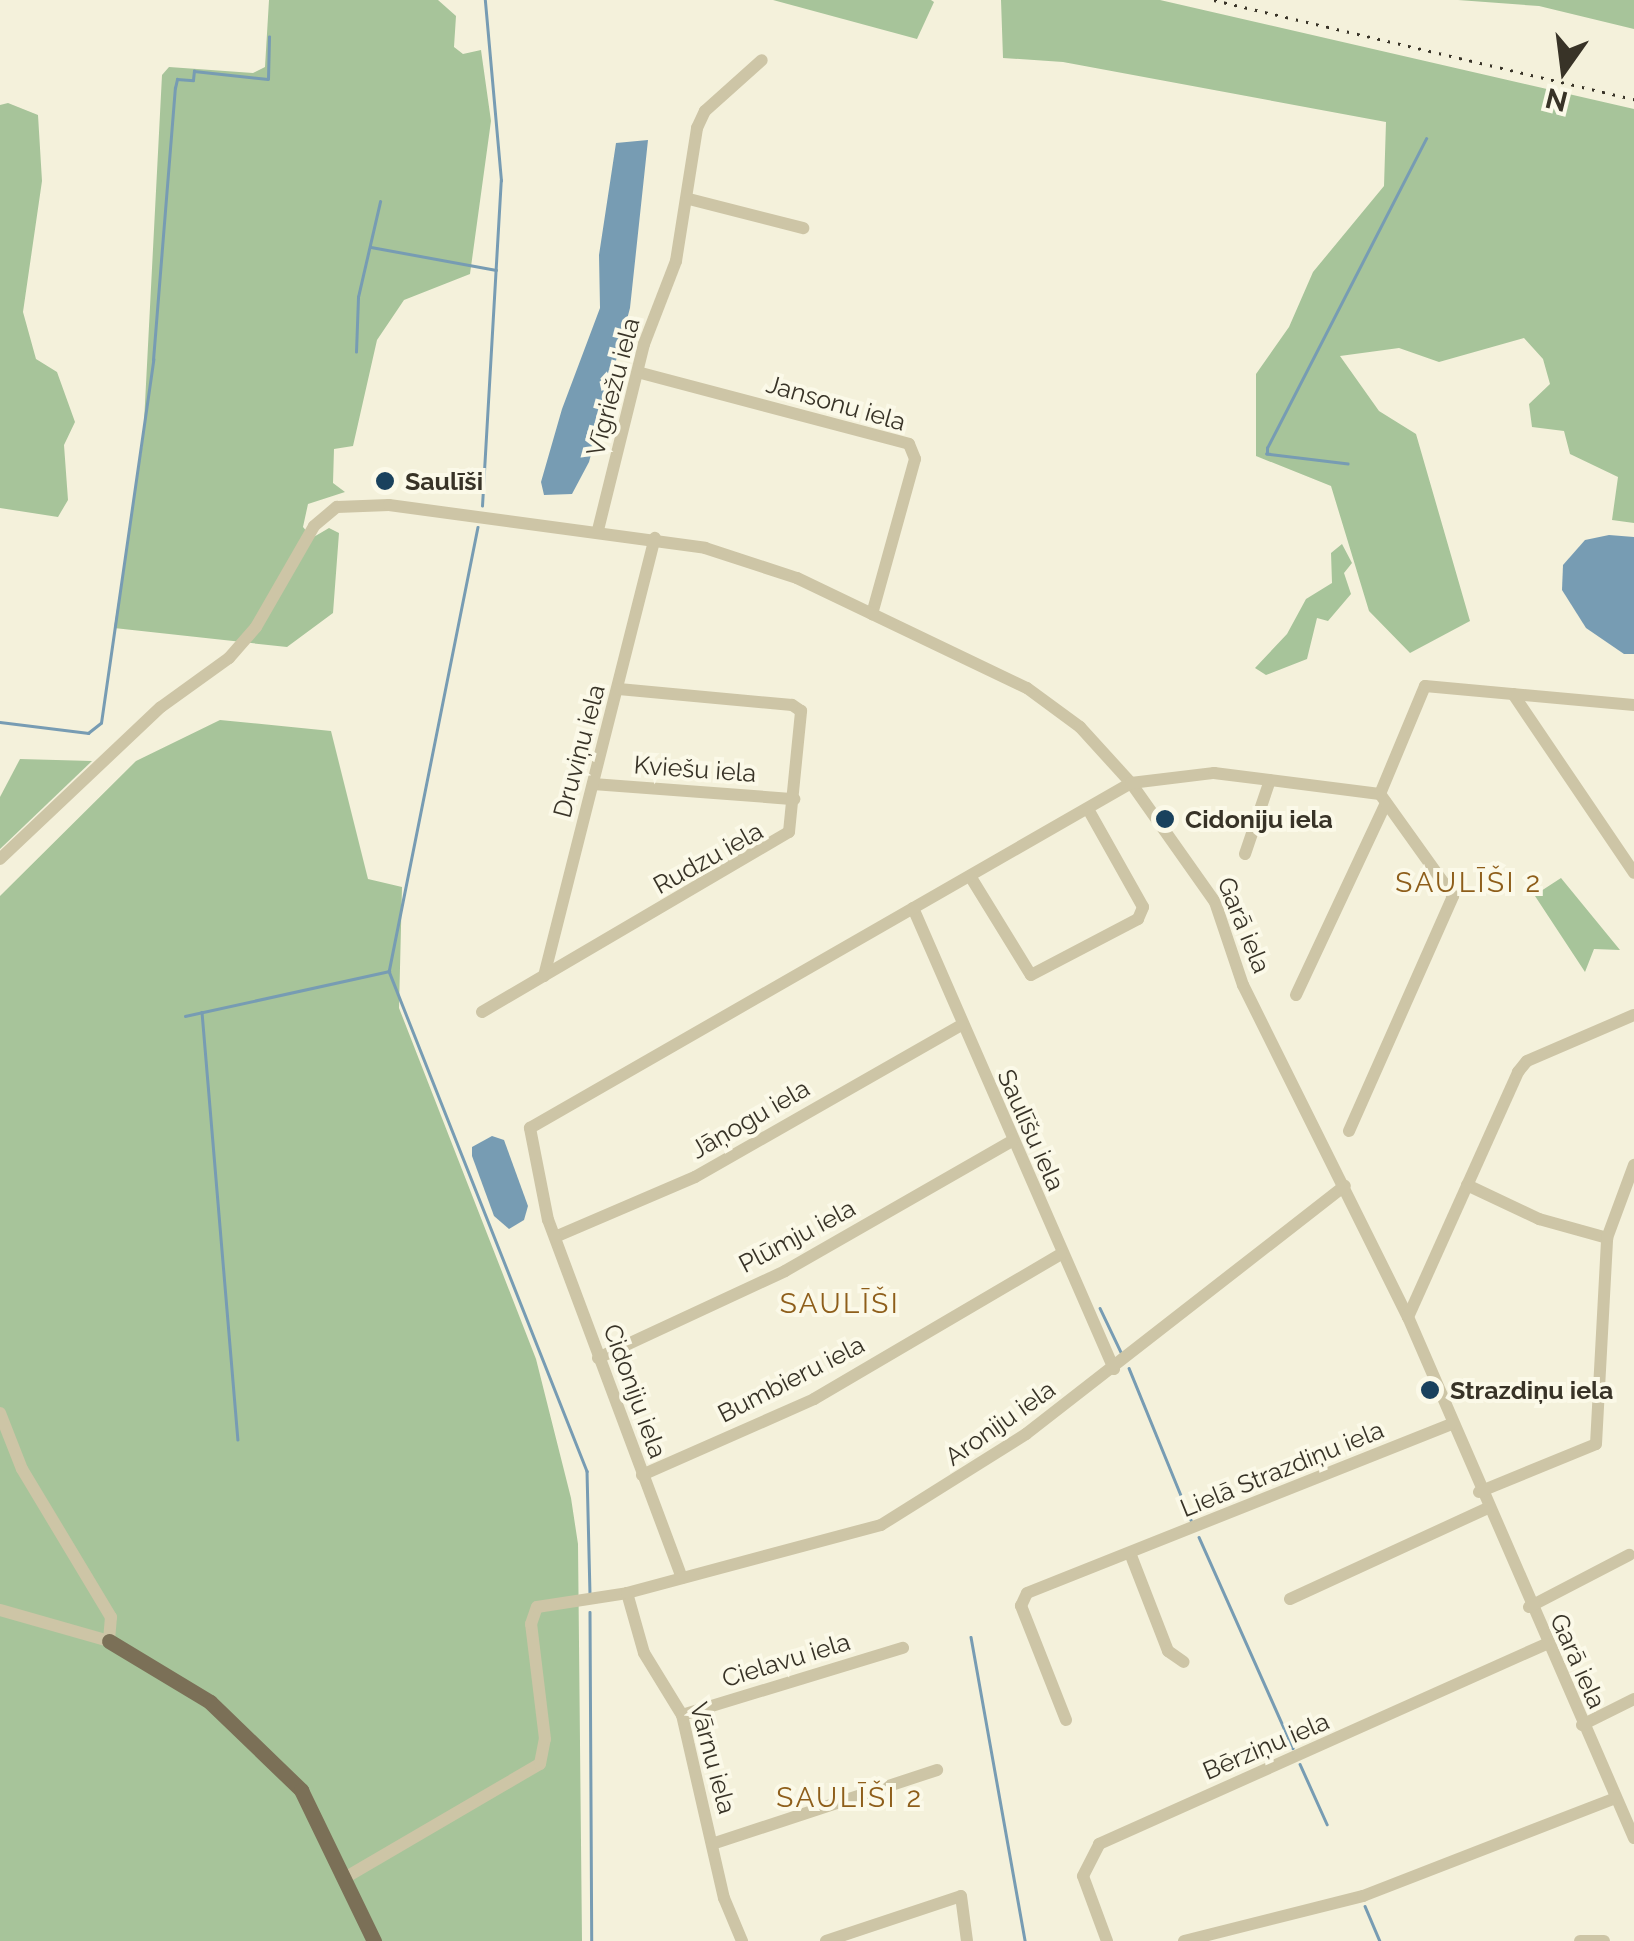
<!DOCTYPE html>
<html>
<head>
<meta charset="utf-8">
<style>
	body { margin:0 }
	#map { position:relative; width:1634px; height:1941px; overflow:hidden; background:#f4f1db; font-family:Raleway,sans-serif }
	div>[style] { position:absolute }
	.green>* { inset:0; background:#a7c49a }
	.water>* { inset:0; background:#779cb3 }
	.stream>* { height:2.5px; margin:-1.25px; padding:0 1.25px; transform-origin:1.25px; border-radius:1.25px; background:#779cb3 }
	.minor>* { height:12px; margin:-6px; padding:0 6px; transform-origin:6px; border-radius:6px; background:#cdc5a6 }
	.major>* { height:15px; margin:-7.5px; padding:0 7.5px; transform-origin:7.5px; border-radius:7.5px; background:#7b7057 }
	.rail>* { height:2.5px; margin-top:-1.25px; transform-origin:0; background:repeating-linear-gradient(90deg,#383327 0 2.5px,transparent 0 10.5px) }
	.dots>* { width:28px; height:28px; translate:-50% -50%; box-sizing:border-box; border:5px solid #fbf9e8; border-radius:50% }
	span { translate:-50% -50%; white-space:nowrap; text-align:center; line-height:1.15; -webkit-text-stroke:8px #fbf9e8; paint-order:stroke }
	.street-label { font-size:25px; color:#383327 }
	.poi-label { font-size:25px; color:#383327; font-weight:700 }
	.left { translate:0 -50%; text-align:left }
	.neighbourhood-label { font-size:28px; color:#8e5e1a; letter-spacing:2.5px }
	.north { position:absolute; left:1514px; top:20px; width:100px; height:100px; -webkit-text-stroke:8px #fbf9e8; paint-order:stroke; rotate:194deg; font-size:28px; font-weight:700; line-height:40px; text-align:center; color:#383327 }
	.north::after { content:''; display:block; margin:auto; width:35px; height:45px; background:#383327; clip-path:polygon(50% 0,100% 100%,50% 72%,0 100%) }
</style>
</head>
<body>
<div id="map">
	<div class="green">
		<div style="clip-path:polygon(269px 0,438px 0,456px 16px,454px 47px,463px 54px,481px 50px,491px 121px,470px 274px,404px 300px,377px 340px,353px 446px,334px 449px,333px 483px,345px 492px,308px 504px,303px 527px,312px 538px,329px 528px,339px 533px,333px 613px,287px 647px,114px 628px,143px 442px,162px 75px,169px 67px,253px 73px,265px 67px)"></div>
		<div style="clip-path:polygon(773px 0,931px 0,934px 2px,917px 39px)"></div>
		<div style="clip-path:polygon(1001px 0,1160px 0,1634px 109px,1634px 523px,1612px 520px,1618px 477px,1570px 454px,1564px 431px,1532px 427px,1529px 404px,1550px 384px,1543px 359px,1524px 338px,1439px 362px,1399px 348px,1340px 356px,1379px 411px,1416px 434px,1470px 621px,1410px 653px,1369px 611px,1331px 486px,1256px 456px,1256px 374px,1289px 327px,1313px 272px,1384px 186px,1386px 122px,1063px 62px,1003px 58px)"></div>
		<div style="clip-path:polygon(1458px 0,1634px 0,1634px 29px,1539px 6px)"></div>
		<div style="clip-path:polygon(8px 103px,38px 115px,42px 181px,23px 312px,36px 359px,57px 372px,75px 422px,64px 445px,68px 500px,58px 517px,0 508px,0 105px)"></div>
		<div style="clip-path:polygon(1342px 544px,1352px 563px,1344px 573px,1351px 594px,1328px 621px,1317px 618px,1307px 659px,1266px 675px,1255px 668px,1287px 634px,1306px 599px,1332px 583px,1331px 553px)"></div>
		<div style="clip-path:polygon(220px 720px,331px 731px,368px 879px,402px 887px,399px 1008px,536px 1359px,571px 1498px,578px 1544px,582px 1941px,0 1941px,0 896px,136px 761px)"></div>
		<div style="clip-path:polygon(20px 759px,92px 761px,0 849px,0 797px)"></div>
		<div style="clip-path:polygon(1529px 875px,1541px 891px,1561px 878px,1620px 950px,1594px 949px,1585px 972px,1535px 896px)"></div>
	</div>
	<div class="water">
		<div style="clip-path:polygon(648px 140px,630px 308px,589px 462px,572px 494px,544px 495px,541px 482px,562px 409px,600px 308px,599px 255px,616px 143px)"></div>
		<div style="clip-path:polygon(1609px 535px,1634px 537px,1634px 654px,1624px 654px,1586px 628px,1562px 590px,1563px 565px,1585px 540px)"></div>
		<div style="clip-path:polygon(492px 1136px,504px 1140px,528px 1206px,524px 1220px,509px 1229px,494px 1216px,472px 1156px,472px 1147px)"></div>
	</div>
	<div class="stream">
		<div style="left:371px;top:247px;width:127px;rotate:10.4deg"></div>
		<div style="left:356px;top:352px;width:55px;rotate:-87.9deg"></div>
		<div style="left:358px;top:297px;width:98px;rotate:-77deg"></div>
		<div style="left:1348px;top:464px;width:82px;rotate:-173deg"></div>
		<div style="left:1267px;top:454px;width:6px;rotate:-90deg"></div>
		<div style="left:1267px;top:448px;width:348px;rotate:-62.8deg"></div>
		<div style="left:482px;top:506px;width:326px;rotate:-86.7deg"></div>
		<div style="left:501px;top:181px;width:182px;rotate:-95.1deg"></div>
		<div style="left:478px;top:527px;width:453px;rotate:101.3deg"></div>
		<div style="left:389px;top:971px;width:538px;rotate:68.4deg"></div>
		<div style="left:587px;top:1471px;width:121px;rotate:88.6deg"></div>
		<div style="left:0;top:722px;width:89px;rotate:7.1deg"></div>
		<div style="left:88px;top:733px;width:16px;rotate:-38deg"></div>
		<div style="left:101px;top:723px;width:367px;rotate:-81.8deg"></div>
		<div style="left:153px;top:360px;width:273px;rotate:-85.4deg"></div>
		<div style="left:175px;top:88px;width:9px;rotate:-77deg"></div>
		<div style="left:177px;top:79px;width:16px;rotate:4deg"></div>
		<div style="left:193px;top:80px;width:9px;rotate:-84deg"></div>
		<div style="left:194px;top:71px;width:74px;rotate:6.2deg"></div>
		<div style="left:268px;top:79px;width:42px;rotate:-88.6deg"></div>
		<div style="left:202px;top:1012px;width:429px;rotate:85.2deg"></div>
		<div style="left:185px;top:1016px;width:209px;rotate:-12.4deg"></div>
		<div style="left:1100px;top:1308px;width:49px;rotate:64.5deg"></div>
		<div style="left:1129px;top:1368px;width:166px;rotate:67.8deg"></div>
		<div style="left:1199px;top:1537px;width:231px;rotate:66deg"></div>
		<div style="left:590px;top:1612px;width:329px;rotate:89.7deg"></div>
		<div style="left:971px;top:1637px;width:309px;rotate:79.9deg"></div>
		<div style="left:1300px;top:1764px;width:66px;rotate:65.8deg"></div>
		<div style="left:1365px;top:1906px;width:38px;rotate:67deg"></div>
	</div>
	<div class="minor">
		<div style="left:689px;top:199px;width:118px;rotate:14.3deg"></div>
		<div style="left:641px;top:373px;width:277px;rotate:14.8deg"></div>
		<div style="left:909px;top:444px;width:16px;rotate:68deg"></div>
		<div style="left:915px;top:459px;width:161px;rotate:105.5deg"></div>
		<div style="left:598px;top:530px;width:192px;rotate:-76.1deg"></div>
		<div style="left:644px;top:344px;width:89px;rotate:-68.9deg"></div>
		<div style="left:676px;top:261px;width:135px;rotate:-81deg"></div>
		<div style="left:697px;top:128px;width:19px;rotate:-65deg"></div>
		<div style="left:705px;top:111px;width:76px;rotate:-41.8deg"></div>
		<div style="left:1513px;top:694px;width:216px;rotate:55.9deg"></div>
		<div style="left:593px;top:784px;width:202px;rotate:4.3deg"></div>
		<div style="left:1245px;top:854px;width:78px;rotate:-71.3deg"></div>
		<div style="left:0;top:859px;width:221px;rotate:-43.4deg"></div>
		<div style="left:161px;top:707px;width:84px;rotate:-35.8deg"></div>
		<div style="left:229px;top:658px;width:41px;rotate:-48.9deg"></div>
		<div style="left:256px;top:627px;width:116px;rotate:-60.1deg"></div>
		<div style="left:314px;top:526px;width:30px;rotate:-40deg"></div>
		<div style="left:337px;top:507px;width:52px;rotate:-2.2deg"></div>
		<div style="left:389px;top:505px;width:319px;rotate:7.7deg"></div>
		<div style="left:705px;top:548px;width:97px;rotate:18.1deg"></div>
		<div style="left:797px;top:578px;width:255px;rotate:25.6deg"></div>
		<div style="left:1027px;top:688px;width:66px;rotate:36.3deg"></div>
		<div style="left:1080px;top:727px;width:76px;rotate:47.7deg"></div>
		<div style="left:1131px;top:783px;width:146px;rotate:54.8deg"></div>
		<div style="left:1215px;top:902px;width:88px;rotate:71.4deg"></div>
		<div style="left:1243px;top:985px;width:371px;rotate:63.6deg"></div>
		<div style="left:1408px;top:1317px;width:568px;rotate:66.55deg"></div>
		<div style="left:970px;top:876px;width:116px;rotate:58.4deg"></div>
		<div style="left:1031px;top:975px;width:121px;rotate:-27.6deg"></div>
		<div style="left:1138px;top:919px;width:13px;rotate:-67deg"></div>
		<div style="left:1143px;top:907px;width:112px;rotate:-119.3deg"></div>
		<div style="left:913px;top:908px;width:503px;rotate:66.44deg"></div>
		<div style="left:544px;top:976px;width:452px;rotate:-75.8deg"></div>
		<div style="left:1296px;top:995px;width:212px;rotate:-64.9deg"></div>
		<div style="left:482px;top:1012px;width:356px;rotate:-30.4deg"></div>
		<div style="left:789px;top:832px;width:122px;rotate:-84.3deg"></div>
		<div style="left:801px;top:711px;width:11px;rotate:-146deg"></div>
		<div style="left:792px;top:705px;width:174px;rotate:-174.7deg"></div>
		<div style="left:1349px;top:1131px;width:257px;rotate:-66.1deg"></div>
		<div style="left:1453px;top:896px;width:125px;rotate:-125.6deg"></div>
		<div style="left:1467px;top:1185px;width:80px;rotate:25.3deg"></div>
		<div style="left:1539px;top:1219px;width:71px;rotate:15.6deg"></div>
		<div style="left:555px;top:1237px;width:152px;rotate:-23.2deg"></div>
		<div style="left:695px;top:1177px;width:306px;rotate:-29.7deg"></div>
		<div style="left:1408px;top:1317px;width:269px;rotate:-65.8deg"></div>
		<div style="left:1518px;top:1072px;width:14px;rotate:-51deg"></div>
		<div style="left:1527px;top:1061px;width:116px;rotate:-23.3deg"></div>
		<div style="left:598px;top:1358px;width:206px;rotate:-24.9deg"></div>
		<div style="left:785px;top:1271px;width:262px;rotate:-29.8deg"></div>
		<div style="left:0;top:1413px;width:60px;rotate:68.6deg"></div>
		<div style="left:22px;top:1469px;width:173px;rotate:59deg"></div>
		<div style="left:111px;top:1617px;width:24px;rotate:95deg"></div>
		<div style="left:109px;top:1641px;width:113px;rotate:-164.1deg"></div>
		<div style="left:642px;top:1475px;width:188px;rotate:-23.8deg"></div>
		<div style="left:814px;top:1399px;width:286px;rotate:-30.4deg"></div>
		<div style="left:1479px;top:1492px;width:126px;rotate:-22.3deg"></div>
		<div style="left:1596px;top:1444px;width:206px;rotate:-86.9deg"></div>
		<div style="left:1607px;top:1238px;width:78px;rotate:-69.7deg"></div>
		<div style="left:1130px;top:1553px;width:105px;rotate:68.8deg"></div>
		<div style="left:1168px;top:1651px;width:19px;rotate:35deg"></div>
		<div style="left:682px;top:1578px;width:382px;rotate:-110.5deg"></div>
		<div style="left:548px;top:1220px;width:94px;rotate:-101.1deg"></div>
		<div style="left:530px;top:1128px;width:693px;rotate:-29.86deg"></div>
		<div style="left:1131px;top:783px;width:84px;rotate:-6.9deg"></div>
		<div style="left:1214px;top:773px;width:167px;rotate:7.2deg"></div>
		<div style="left:1380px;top:794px;width:117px;rotate:-67.4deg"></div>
		<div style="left:1425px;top:686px;width:210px;rotate:5.2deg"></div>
		<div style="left:627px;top:1593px;width:62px;rotate:74.2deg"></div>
		<div style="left:644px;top:1653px;width:73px;rotate:58.5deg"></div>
		<div style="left:682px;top:1715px;width:188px;rotate:77.1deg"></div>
		<div style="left:724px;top:1898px;width:47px;rotate:67.3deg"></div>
		<div style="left:1290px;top:1599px;width:216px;rotate:-24.7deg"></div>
		<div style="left:1529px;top:1607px;width:113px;rotate:-27.5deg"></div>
		<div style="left:682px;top:1715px;width:231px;rotate:-16.9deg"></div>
		<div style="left:1066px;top:1720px;width:123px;rotate:-111.5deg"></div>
		<div style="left:1021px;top:1606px;width:14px;rotate:-65deg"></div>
		<div style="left:1027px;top:1593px;width:456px;rotate:-21.7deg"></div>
		<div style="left:1582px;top:1725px;width:58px;rotate:-26.6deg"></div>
		<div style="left:712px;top:1844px;width:237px;rotate:-18.2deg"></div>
		<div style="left:348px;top:1876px;width:222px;rotate:-30.3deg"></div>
		<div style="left:540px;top:1764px;width:25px;rotate:-79deg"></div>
		<div style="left:545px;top:1739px;width:116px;rotate:-96.9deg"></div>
		<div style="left:531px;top:1624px;width:18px;rotate:-71deg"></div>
		<div style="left:537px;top:1607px;width:91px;rotate:-8.8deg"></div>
		<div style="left:627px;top:1593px;width:263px;rotate:-15deg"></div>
		<div style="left:881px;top:1525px;width:171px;rotate:-32.1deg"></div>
		<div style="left:1026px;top:1434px;width:404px;rotate:-37.9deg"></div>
		<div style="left:826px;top:1941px;width:142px;rotate:-18.4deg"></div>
		<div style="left:961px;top:1896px;width:45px;rotate:82.4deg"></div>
		<div style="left:1107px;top:1941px;width:69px;rotate:-110.3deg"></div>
		<div style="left:1083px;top:1876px;width:36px;rotate:-63deg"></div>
		<div style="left:1099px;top:1844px;width:490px;rotate:-24.1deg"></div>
		<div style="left:1184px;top:1941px;width:185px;rotate:-14.1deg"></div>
		<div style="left:1363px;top:1896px;width:271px;rotate:-21.2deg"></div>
		<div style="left:1580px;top:1941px;width:24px"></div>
	</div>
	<div class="major">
		<div style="left:109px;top:1641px;width:118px;rotate:31.1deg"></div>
		<div style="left:210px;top:1702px;width:127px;rotate:44deg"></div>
		<div style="left:301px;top:1790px;width:168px;rotate:64.2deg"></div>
	</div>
	<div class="rail">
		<div style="left:1214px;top:0;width:432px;rotate:13.3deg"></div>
	</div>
	<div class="dots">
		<div style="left:385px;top:481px;background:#19415d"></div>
		<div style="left:1165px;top:819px;background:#19415d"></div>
		<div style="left:1430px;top:1390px;background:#19415d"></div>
	</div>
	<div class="street-label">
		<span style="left:613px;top:387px;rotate:-75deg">Vīgriežu iela</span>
		<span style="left:836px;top:403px;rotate:16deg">Jansonu iela</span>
		<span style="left:579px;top:751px;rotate:-75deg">Druviņu iela</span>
		<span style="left:695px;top:769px;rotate:4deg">Kviešu iela</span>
		<span style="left:708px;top:858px;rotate:-29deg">Rudzu iela</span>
		<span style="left:1244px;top:925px;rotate:68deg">Garā iela</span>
		<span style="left:750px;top:1119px;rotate:-30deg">Jāņogu iela</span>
		<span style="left:1031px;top:1130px;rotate:66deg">Saulīšu iela</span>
		<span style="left:797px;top:1236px;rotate:-28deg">Plūmju iela</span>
		<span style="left:791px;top:1379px;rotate:-27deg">Bumbieru iela</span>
		<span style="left:635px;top:1391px;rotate:70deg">Cidoniju iela</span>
		<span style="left:1000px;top:1423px;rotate:-35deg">Aroniju iela</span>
		<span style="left:1282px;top:1469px;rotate:-22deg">Lielā Strazdiņu iela</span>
		<span style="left:786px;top:1660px;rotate:-17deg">Cielavu iela</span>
		<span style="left:1578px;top:1661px;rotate:66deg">Garā iela</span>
		<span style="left:1266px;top:1746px;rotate:-23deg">Bērziņu iela</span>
		<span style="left:713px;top:1758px;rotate:75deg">Vārnu iela</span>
	</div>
	<div class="poi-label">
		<span class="left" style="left:405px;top:481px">Saulīši</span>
		<span class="left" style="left:1185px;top:819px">Cidoniju iela</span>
		<span class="left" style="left:1450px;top:1390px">Strazdiņu iela</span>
	</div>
	<div class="neighbourhood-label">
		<span style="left:1469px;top:883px">SAULĪŠI 2</span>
		<span style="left:840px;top:1304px">SAULĪŠI</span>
		<span style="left:850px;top:1798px">SAULĪŠI 2</span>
	</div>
	<div class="north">N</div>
</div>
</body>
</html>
